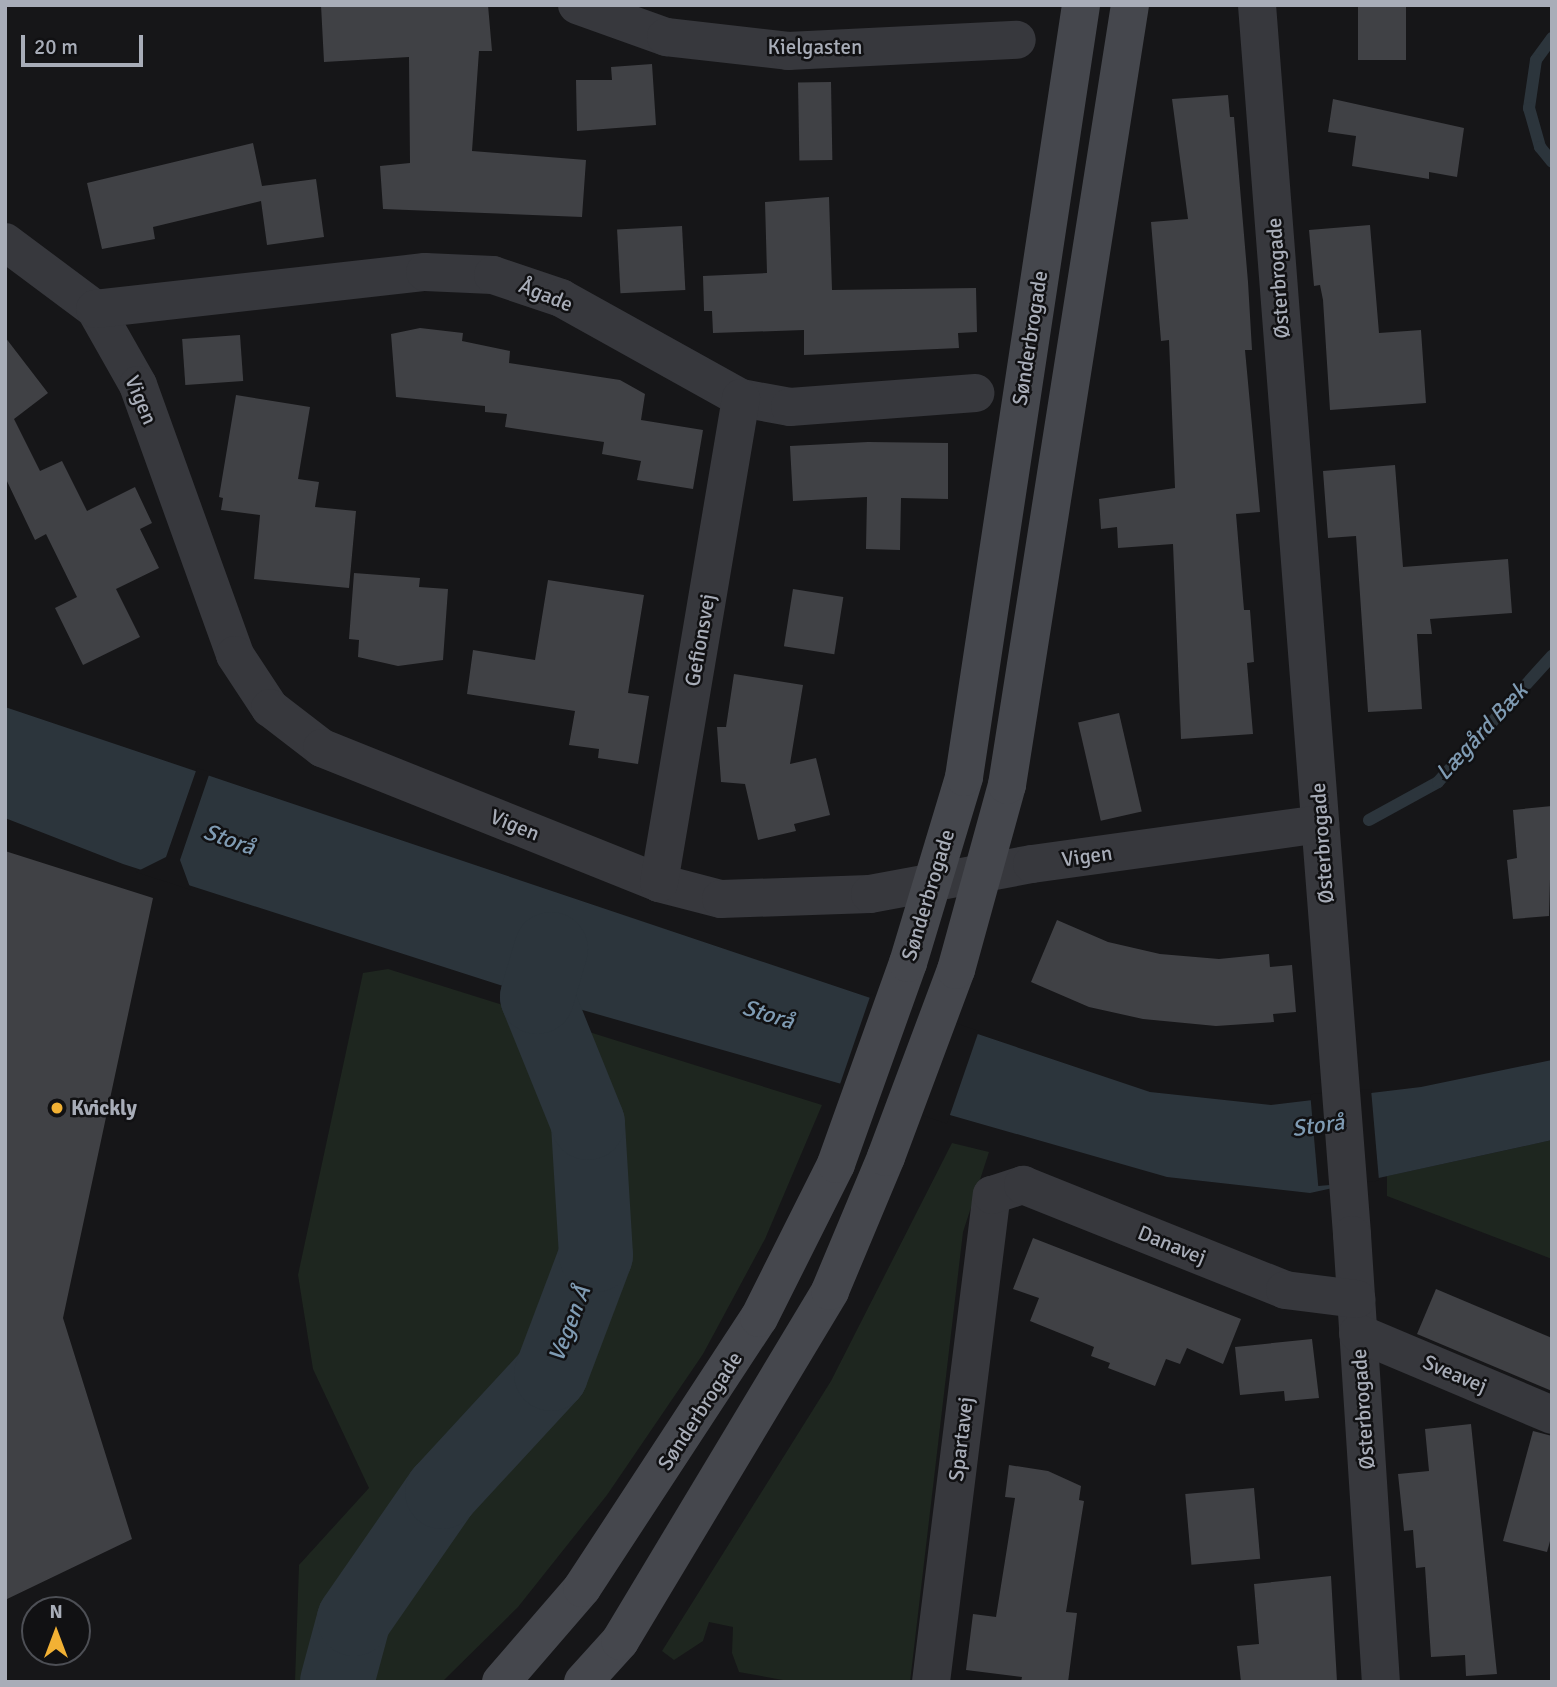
<!DOCTYPE html>
<html>
<head>
<meta charset="utf-8">
<style>
	body { margin:0 }
	#map { position:relative; width:1557px; height:1687px; overflow:hidden; background:#161618; font-family:Signika,sans-serif }
	div>[style] { position:absolute }
	.green>* { inset:0; background:#1e261f }
	.water>* { inset:0; background:#2c353c }
	.pier>* { inset:0; background:#161618; transform-origin:0 0 }
	.stream>* { height:12px; margin:-6px; padding:0 6px; transform-origin:6px; border-radius:6px; background:#2c353c }
	.river>* { height:74px; margin:-37px; padding:0 37px; transform-origin:37px; border-radius:37px; background:#2c353c }
	.building>* { inset:0; background:#404145; transform-origin:0 0 }
	.street>* { height:38px; margin:-19px; padding:0 19px; transform-origin:19px; border-radius:19px; background:#37383d }
	.secondary>* { height:38px; margin:-19px; padding:0 19px; transform-origin:19px; border-radius:19px; background:#45474d }
	.dots>* { width:19px; height:19px; translate:-50% -50%; box-sizing:border-box; border:4px solid #111113; border-radius:50% }
	span { translate:-50% -50%; white-space:nowrap; text-align:center; line-height:1.15; -webkit-text-stroke:5px #111113; paint-order:stroke }
	.street-label { font-size:21px; color:#a8adb8 }
	.poi-label { font-size:21px; color:#a8adb8; font-weight:700 }
	.left { translate:0 -50%; text-align:left }
	.water-label { font-size:23px; color:#7f9bb3; font-style:italic }
	.frame { position:absolute; inset:0; border:7px solid #a8adb8; pointer-events:none }
	.north { position:absolute; left:21px; top:1596px; width:70px; height:70px; box-sizing:border-box; background:#111113; border:2px solid #4d4f55; border-radius:50%; rotate:0deg; font-size:19px; font-weight:700; line-height:28px; text-align:center; color:#a8adb8 }
	.north::after { content:''; display:block; margin:auto; width:24px; height:32px; background:#f2b134; clip-path:polygon(50% 0,100% 100%,50% 72%,0 100%) }
	.scale { position:absolute; left:21px; top:35px; width:122px; height:32px; box-sizing:border-box; border:4px solid #a8adb8; border-top:0; padding-left:9px; font-size:21px; line-height:24px; white-space:nowrap; color:#a8adb8; -webkit-text-stroke:5px #111113; paint-order:stroke }
</style>
</head>
<body>
<div id="map">
	<div class="green">
		<div style="clip-path:polygon(388px 969px,822px 1105px,765px 1239px,703px 1354px,607px 1495px,518px 1607px,442px 1682px,295px 1682px,299px 1565px,369px 1488px,313px 1369px,298px 1275px,363px 973px)"></div>
		<div style="clip-path:polygon(1552px 1140px,1552px 1259px,1387px 1196px,1387px 1176px)"></div>
		<div style="clip-path:polygon(952px 1143px,989px 1152px,963px 1232px,910px 1682px,794px 1682px,739px 1672px,732px 1653px,733px 1627px,709px 1622px,703px 1641px,674px 1660px,662px 1651px,831px 1381px)"></div>
	</div>
	<div class="water">
		<div style="clip-path:polygon(5px 707px,1150px 1092px,1271px 1105px,1421px 1087px,1552px 1060px,1552px 1140px,1310px 1193px,1167px 1177px,537px 997px,123px 864px,5px 818px)"></div>
	</div>
	<div class="pier">
		<div style="clip-path:polygon(197px 768px,210px 772px,180px 860px,191px 890px,136px 872px,166px 857px)"></div>
		<div style="left:871px;top:994px;width:114px;height:98px;rotate:19deg"></div>
		<div style="left:1371px;top:1089px;width:92px;height:61px;rotate:85deg"></div>
	</div>
	<div class="stream">
		<div style="left:1552px;top:38px;width:27px;rotate:126deg"></div>
		<div style="left:1536px;top:60px;width:49px;rotate:98.3deg"></div>
		<div style="left:1529px;top:108px;width:41px;rotate:74.2deg"></div>
		<div style="left:1540px;top:147px;width:19px;rotate:51deg"></div>
		<div style="left:1369px;top:820px;width:79px;rotate:-28.8deg"></div>
		<div style="left:1438px;top:782px;width:170px;rotate:-47.9deg"></div>
	</div>
	<div class="river">
		<div style="left:337px;top:1682px;width:65px;rotate:-74.9deg"></div>
		<div style="left:354px;top:1619px;width:155px;rotate:-55.3deg"></div>
		<div style="left:442px;top:1492px;width:161px;rotate:-47.3deg"></div>
		<div style="left:551px;top:1374px;width:127px;rotate:-69.3deg"></div>
		<div style="left:596px;top:1255px;width:132px;rotate:-93.5deg"></div>
		<div style="left:588px;top:1123px;width:136px;rotate:-112deg"></div>
		<div style="left:537px;top:997px;width:50px;rotate:-73.7deg"></div>
	</div>
	<div class="building">
		<div style="clip-path:polygon(321px 5px,488px 5px,492px 51px,479px 51px,472px 151px,586px 160px,582px 217px,383px 209px,380px 166px,410px 163px,409px 57px,324px 62px)"></div>
		<div style="left:1358px;top:5px;width:48px;height:55px"></div>
		<div style="clip-path:polygon(652px 64px,656px 125px,577px 131px,576px 80px,612px 80px,611px 67px)"></div>
		<div style="left:831px;top:82px;width:78px;height:33px;rotate:89deg"></div>
		<div style="clip-path:polygon(1228px 95px,1230px 117px,1234px 117px,1248px 282px,1252px 350px,1245px 350px,1260px 512px,1236px 514px,1244px 610px,1250px 610px,1254px 662px,1247px 663px,1253px 734px,1181px 739px,1173px 544px,1118px 548px,1117px 527px,1101px 529px,1099px 499px,1175px 488px,1169px 340px,1161px 341px,1151px 222px,1188px 219px,1172px 99px)"></div>
		<div style="clip-path:polygon(1333px 99px,1464px 128px,1457px 177px,1429px 172px,1429px 179px,1352px 166px,1356px 136px,1328px 132px)"></div>
		<div style="clip-path:polygon(253px 143px,262px 186px,316px 179px,324px 237px,267px 245px,261px 201px,153px 227px,155px 239px,102px 249px,87px 183px)"></div>
		<div style="clip-path:polygon(829px 197px,832px 290px,976px 288px,977px 332px,958px 333px,959px 348px,804px 355px,804px 330px,713px 333px,712px 311px,704px 311px,703px 276px,767px 273px,765px 202px)"></div>
		<div style="clip-path:polygon(1370px 225px,1379px 333px,1421px 330px,1426px 403px,1330px 410px,1323px 300px,1320px 285px,1314px 286px,1309px 230px)"></div>
		<div style="left:682px;top:226px;width:64px;height:65px;rotate:87deg"></div>
		<div style="clip-path:polygon(420px 328px,463px 333px,462px 341px,510px 351px,509px 363px,620px 380px,645px 394px,641px 420px,703px 430px,693px 489px,637px 480px,641px 461px,602px 454px,604px 442px,505px 427px,507px 414px,485px 412px,485px 406px,396px 397px,391px 334px)"></div>
		<div style="left:240px;top:335px;width:46px;height:58px;rotate:86deg"></div>
		<div style="clip-path:polygon(5px 337px,48px 393px,14px 419px,40px 471px,62px 461px,87px 511px,135px 487px,152px 523px,140px 529px,159px 568px,116px 589px,140px 637px,83px 665px,55px 608px,77px 597px,46px 534px,35px 540px,5px 477px)"></div>
		<div style="clip-path:polygon(236px 395px,310px 407px,298px 479px,319px 482px,315px 507px,356px 511px,349px 588px,254px 579px,260px 515px,221px 510px,223px 498px,219px 497px)"></div>
		<div style="clip-path:polygon(868px 442px,948px 443px,948px 499px,901px 498px,900px 550px,866px 549px,867px 497px,793px 501px,790px 446px)"></div>
		<div style="clip-path:polygon(1395px 465px,1403px 567px,1508px 559px,1512px 613px,1430px 619px,1432px 634px,1417px 634px,1422px 709px,1368px 712px,1356px 536px,1328px 538px,1323px 471px)"></div>
		<div style="clip-path:polygon(354px 573px,420px 578px,419px 587px,448px 589px,443px 660px,398px 666px,358px 657px,359px 640px,349px 639px)"></div>
		<div style="clip-path:polygon(548px 580px,644px 595px,628px 693px,649px 696px,638px 764px,598px 758px,599px 749px,569px 745px,575px 711px,467px 694px,473px 650px,535px 660px)"></div>
		<div style="left:793px;top:589px;width:51px;height:58px;rotate:9deg"></div>
		<div style="clip-path:polygon(734px 674px,803px 685px,790px 764px,816px 758px,830px 815px,794px 824px,796px 831px,758px 840px,745px 784px,721px 782px,717px 727px,726px 727px)"></div>
		<div style="left:1119px;top:713px;width:101px;height:42px;rotate:77deg"></div>
		<div style="clip-path:polygon(1552px 806px,1549px 916px,1513px 919px,1507px 860px,1517px 858px,1513px 810px)"></div>
		<div style="clip-path:polygon(5px 851px,153px 898px,63px 1318px,132px 1539px,5px 1600px)"></div>
		<div style="clip-path:polygon(1057px 920px,1108px 942px,1160px 954px,1219px 959px,1269px 954px,1270px 967px,1292px 965px,1296px 1012px,1273px 1014px,1274px 1022px,1216px 1026px,1143px 1019px,1089px 1007px,1031px 982px)"></div>
		<div style="clip-path:polygon(1033px 1238px,1241px 1319px,1223px 1364px,1187px 1348px,1180px 1364px,1166px 1359px,1155px 1386px,1108px 1368px,1110px 1363px,1091px 1356px,1094px 1347px,1030px 1321px,1039px 1298px,1013px 1289px)"></div>
		<div style="clip-path:polygon(1436px 1289px,1552px 1338px,1552px 1391px,1417px 1334px)"></div>
		<div style="clip-path:polygon(1312px 1339px,1319px 1398px,1285px 1401px,1284px 1391px,1240px 1395px,1235px 1347px)"></div>
		<div style="clip-path:polygon(1471px 1424px,1497px 1674px,1466px 1676px,1465px 1655px,1431px 1657px,1425px 1567px,1416px 1568px,1413px 1530px,1404px 1531px,1398px 1474px,1429px 1471px,1425px 1429px)"></div>
		<div style="clip-path:polygon(1533px 1431px,1552px 1436px,1552px 1534px,1547px 1552px,1503px 1541px)"></div>
		<div style="clip-path:polygon(1009px 1465px,1048px 1471px,1081px 1486px,1079px 1500px,1084px 1501px,1066px 1612px,1077px 1613px,1068px 1682px,1021px 1682px,1022px 1677px,966px 1670px,973px 1614px,996px 1617px,1015px 1498px,1005px 1497px)"></div>
		<div style="left:1254px;top:1488px;width:71px;height:69px;rotate:85deg"></div>
		<div style="clip-path:polygon(1331px 1576px,1337px 1682px,1241px 1682px,1237px 1646px,1259px 1644px,1254px 1584px)"></div>
	</div>
	<div class="street">
		<div style="left:577px;top:5px;width:95px;rotate:19.8deg"></div>
		<div style="left:666px;top:37px;width:123px;rotate:6.5deg"></div>
		<div style="left:788px;top:51px;width:229px;rotate:-2.8deg"></div>
		<div style="left:1257px;top:5px;width:1234px;rotate:85.58deg"></div>
		<div style="left:1352px;top:1235px;width:448px;rotate:86.3deg"></div>
		<div style="left:5px;top:242px;width:112px;rotate:36.7deg"></div>
		<div style="left:95px;top:309px;width:87px;rotate:60.5deg"></div>
		<div style="left:138px;top:385px;width:287px;rotate:70.2deg"></div>
		<div style="left:235px;top:655px;width:64px;rotate:56.6deg"></div>
		<div style="left:270px;top:708px;width:66px;rotate:37.6deg"></div>
		<div style="left:322px;top:748px;width:363px;rotate:21.8deg"></div>
		<div style="left:659px;top:883px;width:64px;rotate:14.5deg"></div>
		<div style="left:721px;top:899px;width:149px;rotate:-1.9deg"></div>
		<div style="left:870px;top:894px;width:165px;rotate:-10.5deg"></div>
		<div style="left:1032px;top:864px;width:291px;rotate:-7.9deg"></div>
		<div style="left:95px;top:309px;width:332px;rotate:-6.4deg"></div>
		<div style="left:425px;top:272px;width:68px;rotate:2.5deg"></div>
		<div style="left:493px;top:275px;width:72px;rotate:18.7deg"></div>
		<div style="left:561px;top:298px;width:206px;rotate:29.1deg"></div>
		<div style="left:741px;top:398px;width:50px;rotate:10.4deg"></div>
		<div style="left:790px;top:407px;width:186px;rotate:-4.3deg"></div>
		<div style="left:659px;top:883px;width:492px;rotate:-80.4deg"></div>
		<div style="left:1358px;top:1333px;width:211px;rotate:22.9deg"></div>
		<div style="left:931px;top:1682px;width:491px;rotate:-82.9deg"></div>
		<div style="left:992px;top:1195px;width:33px;rotate:-18deg"></div>
		<div style="left:1023px;top:1185px;width:282px;rotate:21.8deg"></div>
		<div style="left:1285px;top:1290px;width:72px;rotate:7.2deg"></div>
	</div>
	<div class="secondary">
		<div style="left:501px;top:1682px;width:124px;rotate:-49.2deg"></div>
		<div style="left:582px;top:1588px;width:323px;rotate:-56.8deg"></div>
		<div style="left:759px;top:1318px;width:172px;rotate:-63.4deg"></div>
		<div style="left:836px;top:1164px;width:214px;rotate:-70.3deg"></div>
		<div style="left:908px;top:963px;width:194px;rotate:-73.2deg"></div>
		<div style="left:964px;top:777px;width:781px;rotate:-81.38deg"></div>
		<div style="left:583px;top:1682px;width:55px;rotate:-47.9deg"></div>
		<div style="left:620px;top:1641px;width:408px;rotate:-59deg"></div>
		<div style="left:830px;top:1291px;width:145px;rotate:-67.3deg"></div>
		<div style="left:886px;top:1157px;width:200px;rotate:-69.5deg"></div>
		<div style="left:956px;top:970px;width:192px;rotate:-74.6deg"></div>
		<div style="left:1007px;top:785px;width:790px;rotate:-81.04deg"></div>
	</div>
	<div class="dots">
		<div style="left:57px;top:1108px;background:#f2b134"></div>
	</div>
	<div class="street-label">
		<span style="left:815px;top:47px">Kielgasten</span>
		<span style="left:1278px;top:278px;rotate:-94deg">Østerbrogade</span>
		<span style="left:546px;top:295px;rotate:22deg">Ågade</span>
		<span style="left:1030px;top:338px;rotate:-81deg">Sønderbrogade</span>
		<span style="left:141px;top:400px;rotate:67deg">Vigen</span>
		<span style="left:700px;top:640px;rotate:-80deg">Gefionsvej</span>
		<span style="left:515px;top:825px;rotate:22deg">Vigen</span>
		<span style="left:1322px;top:843px;rotate:-94deg">Østerbrogade</span>
		<span style="left:1087px;top:856px;rotate:-8deg">Vigen</span>
		<span style="left:928px;top:895px;rotate:-73deg">Sønderbrogade</span>
		<span style="left:1172px;top:1245px;rotate:22deg">Danavej</span>
		<span style="left:1455px;top:1374px;rotate:23deg">Sveavej</span>
		<span style="left:1363px;top:1409px;rotate:-94deg">Østerbrogade</span>
		<span style="left:700px;top:1411px;rotate:-57deg">Sønderbrogade</span>
		<span style="left:961px;top:1439px;rotate:-83deg">Spartavej</span>
	</div>
	<div class="poi-label">
		<span class="left" style="left:71px;top:1108px">Kvickly</span>
	</div>
	<div class="water-label">
		<span style="left:1482px;top:732px;rotate:-47deg">Lægård Bæk</span>
		<span style="left:229px;top:840px;rotate:19deg">Storå</span>
		<span style="left:768px;top:1015px;rotate:17deg">Storå</span>
		<span style="left:1318px;top:1126px;rotate:-8deg">Storå</span>
		<span style="left:570px;top:1324px;rotate:-69deg">Vegen Å</span>
	</div>
	<div class="frame"></div>
	<div class="north">N</div>
	<div class="scale">20 m</div>
</div>
</body>
</html>
